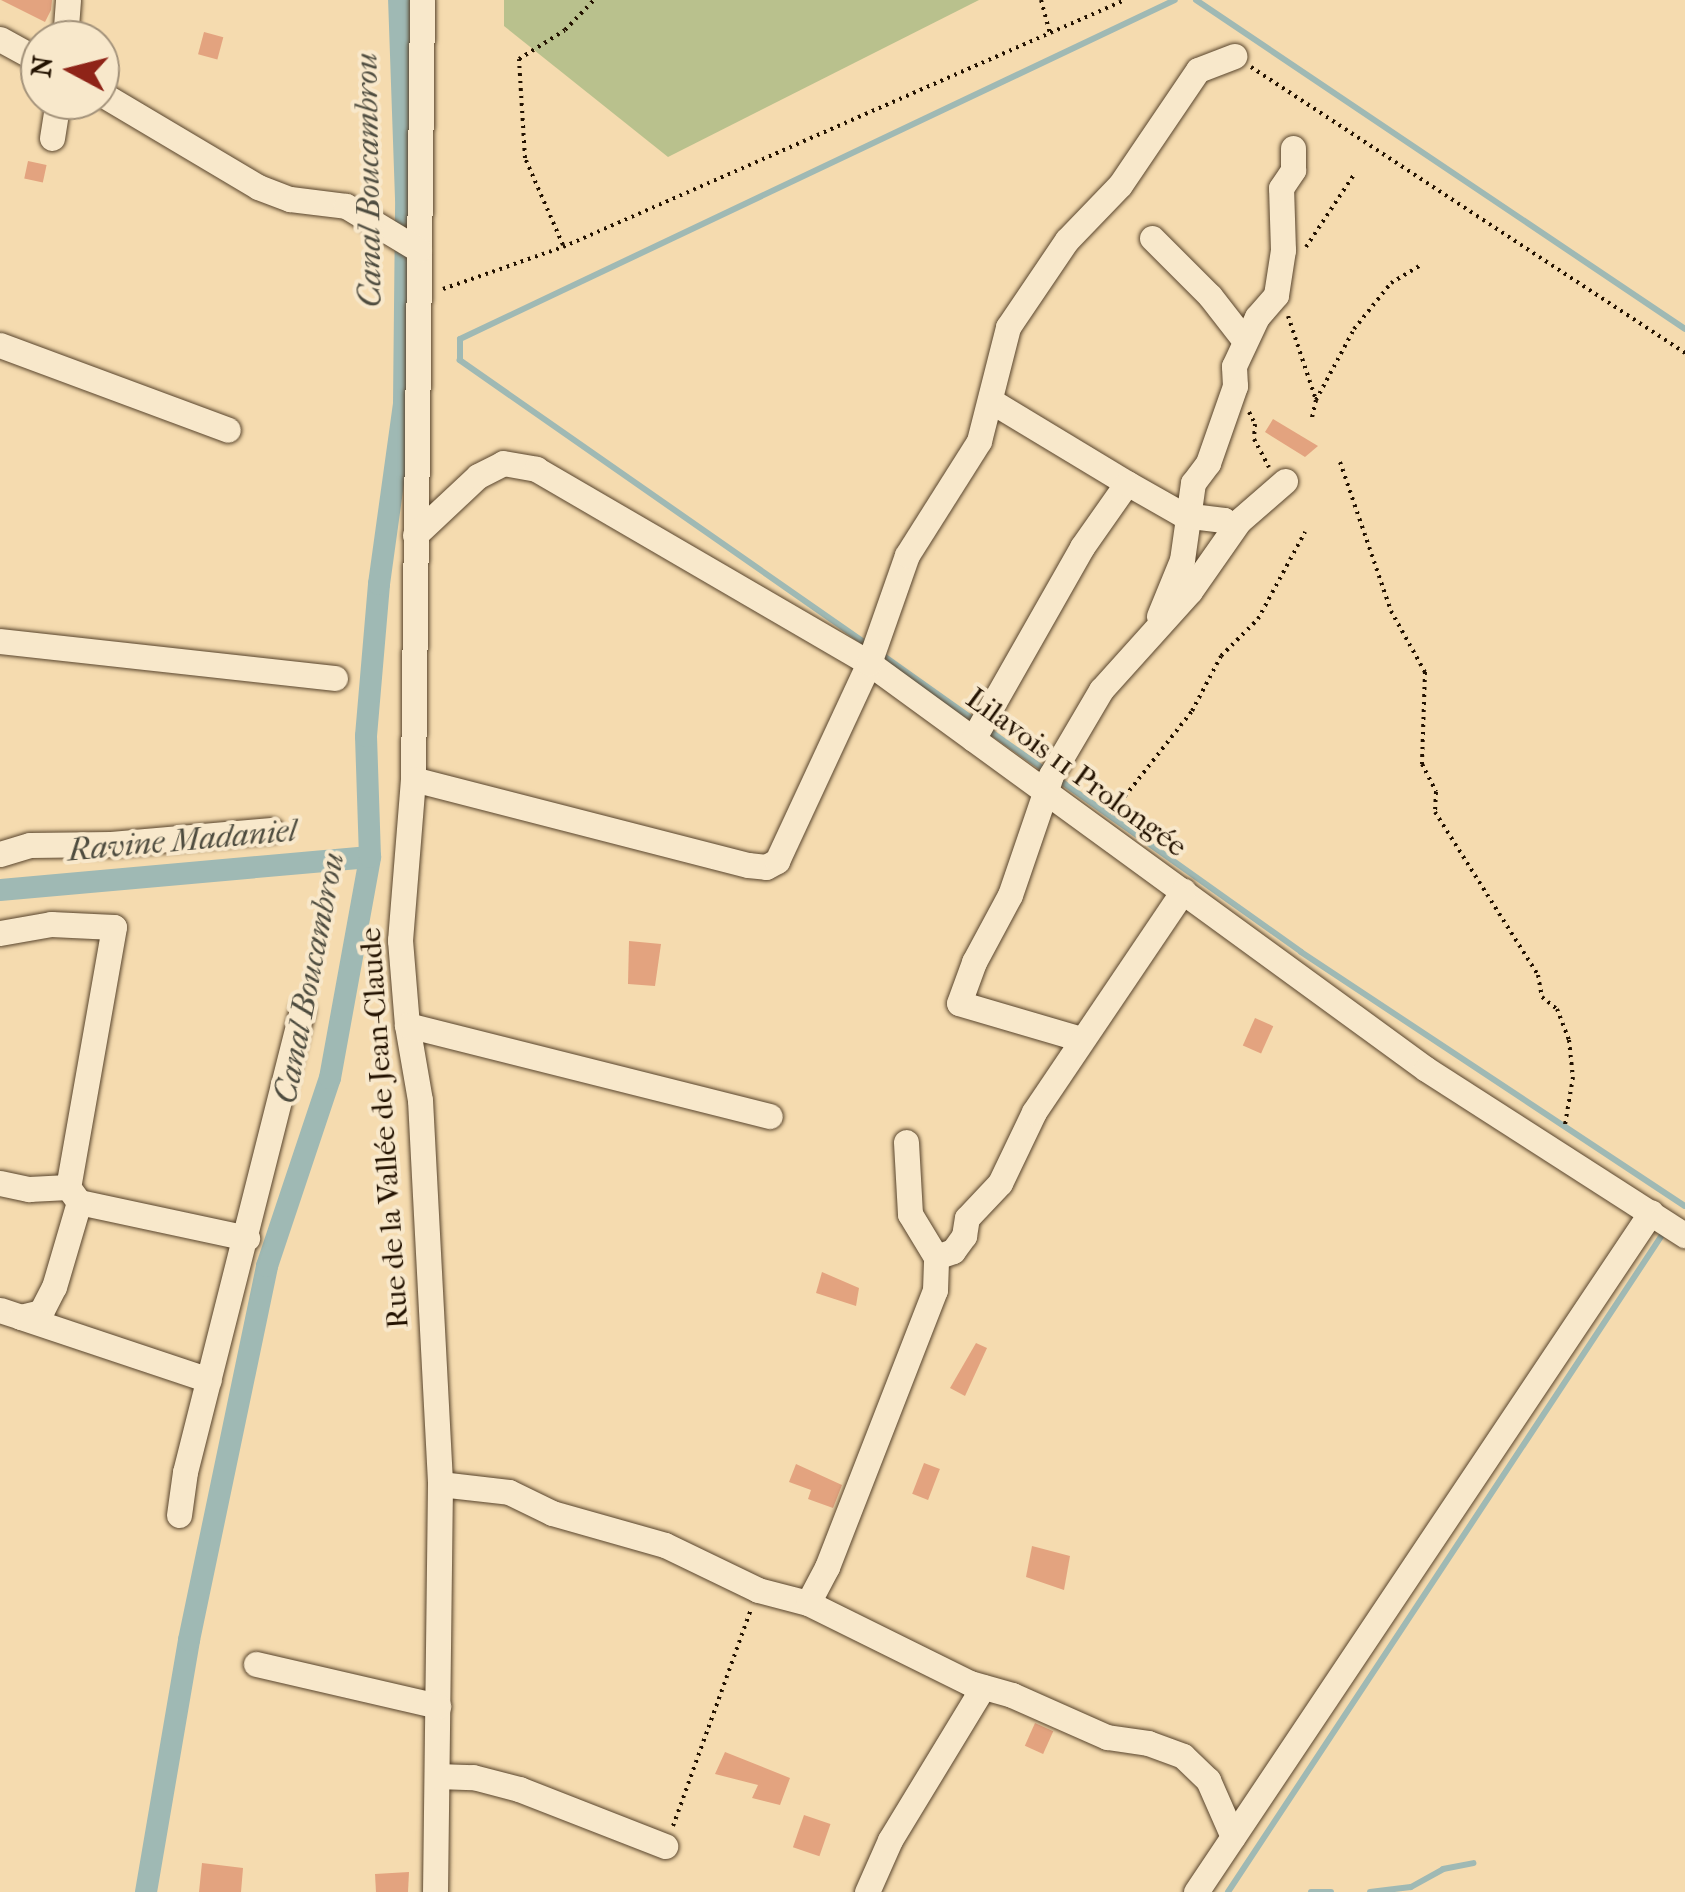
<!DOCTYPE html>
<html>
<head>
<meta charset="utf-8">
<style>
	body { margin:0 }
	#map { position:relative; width:1685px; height:1892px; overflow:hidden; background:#f5dbaf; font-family:"IM FELL French Canon",serif }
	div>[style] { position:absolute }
	.green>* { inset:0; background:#b9c18d }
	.stream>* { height:6px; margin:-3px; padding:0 3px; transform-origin:3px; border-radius:3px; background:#9fb9b4 }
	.canal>* { height:22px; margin:-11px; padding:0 11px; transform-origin:11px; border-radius:11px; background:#9fb9b4 }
	.building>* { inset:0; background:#e3a37f; transform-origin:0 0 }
	.path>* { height:4px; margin-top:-2px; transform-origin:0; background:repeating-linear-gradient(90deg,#231200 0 2.5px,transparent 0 7.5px) }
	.roads { filter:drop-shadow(0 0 2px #58442c) drop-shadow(0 0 2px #58442c) }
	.minor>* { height:25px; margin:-12.5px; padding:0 12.5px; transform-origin:12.5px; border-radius:12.5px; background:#f8e8cb }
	span { translate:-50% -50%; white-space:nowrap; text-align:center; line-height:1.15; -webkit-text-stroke:8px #f8e8cb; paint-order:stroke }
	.street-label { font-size:30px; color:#231200 }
	.water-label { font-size:32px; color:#4e4c3f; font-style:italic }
	.north { position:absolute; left:20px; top:20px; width:100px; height:100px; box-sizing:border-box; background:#f8e8cb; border:2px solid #a3927a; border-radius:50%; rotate:277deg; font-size:28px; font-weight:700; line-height:40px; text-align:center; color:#231200 }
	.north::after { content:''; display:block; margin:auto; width:35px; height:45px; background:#8f2418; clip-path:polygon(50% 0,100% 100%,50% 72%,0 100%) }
</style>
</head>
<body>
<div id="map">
	<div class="green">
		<div style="clip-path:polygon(504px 0,979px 0,668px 157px,504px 26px)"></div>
	</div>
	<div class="stream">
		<div style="left:1196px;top:0;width:589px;rotate:33.93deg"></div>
		<div style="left:868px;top:645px;width:498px;rotate:-145.1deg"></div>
		<div style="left:460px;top:360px;width:21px;rotate:-90deg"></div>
		<div style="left:460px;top:339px;width:791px;rotate:-25.37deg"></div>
		<div style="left:878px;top:652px;width:118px;rotate:35.3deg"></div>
		<div style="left:984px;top:727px;width:78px;rotate:35.1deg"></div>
		<div style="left:1058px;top:779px;width:298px;rotate:35.4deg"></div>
		<div style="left:1301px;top:952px;width:460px;rotate:33.5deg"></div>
		<div style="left:1228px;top:1892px;width:795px;rotate:-56.55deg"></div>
		<div style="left:1311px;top:1892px;width:20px"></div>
		<div style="left:1370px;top:1892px;width:41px;rotate:-7deg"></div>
		<div style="left:1411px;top:1887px;width:37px;rotate:-29deg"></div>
		<div style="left:1443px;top:1869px;width:31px;rotate:-11deg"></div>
	</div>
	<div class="canal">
		<div style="left:0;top:890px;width:371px;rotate:-5.1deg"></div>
		<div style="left:146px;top:1892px;width:256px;rotate:-80.3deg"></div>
		<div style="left:189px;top:1640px;width:382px;rotate:-78.2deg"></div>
		<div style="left:267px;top:1266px;width:198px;rotate:-71.5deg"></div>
		<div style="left:330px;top:1078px;width:225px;rotate:-79.7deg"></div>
		<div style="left:370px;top:857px;width:121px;rotate:-91.9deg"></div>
		<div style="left:366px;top:736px;width:153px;rotate:-85.1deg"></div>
		<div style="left:379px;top:584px;width:183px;rotate:-82.1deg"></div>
		<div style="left:404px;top:403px;width:205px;rotate:-89.4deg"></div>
		<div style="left:406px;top:198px;width:198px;rotate:-92deg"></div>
	</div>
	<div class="building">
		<div style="clip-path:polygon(1px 0,52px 0,51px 10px,45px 22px)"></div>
		<div style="left:204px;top:32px;width:20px;height:23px;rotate:15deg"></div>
		<div style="left:28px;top:161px;width:19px;height:18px;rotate:12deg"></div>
		<div style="clip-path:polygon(1273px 419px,1318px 446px,1305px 457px,1265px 432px)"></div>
		<div style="clip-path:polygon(629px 941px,661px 944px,655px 986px,628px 984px)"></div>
		<div style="left:1255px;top:1018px;width:20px;height:30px;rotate:24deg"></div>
		<div style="clip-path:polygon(822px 1272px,859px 1288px,856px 1306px,816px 1293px)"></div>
		<div style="clip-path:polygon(976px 1343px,987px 1348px,965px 1396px,950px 1388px)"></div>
		<div style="left:924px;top:1463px;width:17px;height:33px;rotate:21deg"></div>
		<div style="clip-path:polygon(796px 1464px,842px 1485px,833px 1508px,808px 1499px,811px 1490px,789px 1482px)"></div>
		<div style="clip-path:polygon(1032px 1546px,1070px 1556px,1064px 1590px,1026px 1577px)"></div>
		<div style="left:1035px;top:1723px;width:20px;height:25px;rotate:24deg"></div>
		<div style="clip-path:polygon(725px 1752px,790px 1778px,780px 1805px,752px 1798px,758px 1785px,715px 1774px)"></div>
		<div style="left:804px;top:1815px;width:28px;height:34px;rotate:19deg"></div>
		<div style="clip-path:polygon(202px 1863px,243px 1868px,241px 1892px,199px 1892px)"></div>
		<div style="clip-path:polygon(409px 1872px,408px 1892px,376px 1892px,375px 1874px)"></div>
	</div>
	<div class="path">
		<div style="left:1041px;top:0;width:34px;rotate:75deg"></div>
		<div style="left:1251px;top:67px;width:520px;rotate:33.38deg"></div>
		<div style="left:563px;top:245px;width:95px;rotate:-113.6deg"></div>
		<div style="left:525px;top:158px;width:99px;rotate:-93.5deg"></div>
		<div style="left:519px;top:59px;width:54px;rotate:-32.2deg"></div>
		<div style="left:565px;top:30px;width:42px;rotate:-46deg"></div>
		<div style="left:1306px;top:247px;width:89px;rotate:-56.5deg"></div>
		<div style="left:443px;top:289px;width:127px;rotate:-19.3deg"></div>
		<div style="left:563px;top:247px;width:614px;rotate:-23.73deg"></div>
		<div style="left:1288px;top:316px;width:89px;rotate:71.6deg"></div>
		<div style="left:1316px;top:400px;width:22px;rotate:103deg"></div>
		<div style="left:1316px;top:400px;width:81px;rotate:-61.8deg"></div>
		<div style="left:1354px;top:329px;width:59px;rotate:-51.2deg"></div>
		<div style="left:1391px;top:283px;width:33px;rotate:-31deg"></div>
		<div style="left:1249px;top:412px;width:13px;rotate:63deg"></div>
		<div style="left:1255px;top:424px;width:15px;rotate:94deg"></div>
		<div style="left:1254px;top:439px;width:32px;rotate:62deg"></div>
		<div style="left:1340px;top:462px;width:157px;rotate:71.1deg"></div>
		<div style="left:1391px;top:611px;width:70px;rotate:60.9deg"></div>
		<div style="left:1425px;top:672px;width:92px;rotate:91.9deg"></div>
		<div style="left:1422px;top:764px;width:31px;rotate:63deg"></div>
		<div style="left:1436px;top:792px;width:20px;rotate:93deg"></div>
		<div style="left:1435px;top:812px;width:193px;rotate:57.7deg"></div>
		<div style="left:1538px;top:975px;width:22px;rotate:80deg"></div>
		<div style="left:1542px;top:997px;width:19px;rotate:39deg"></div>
		<div style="left:1557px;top:1009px;width:33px;rotate:69deg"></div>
		<div style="left:1569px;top:1040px;width:37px;rotate:84deg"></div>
		<div style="left:1573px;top:1077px;width:49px;rotate:99.5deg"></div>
		<div style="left:1111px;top:814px;width:131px;rotate:-51.8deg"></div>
		<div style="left:1192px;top:711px;width:62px;rotate:-62.2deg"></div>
		<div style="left:1221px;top:656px;width:52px;rotate:-45deg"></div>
		<div style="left:1258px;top:619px;width:99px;rotate:-61.6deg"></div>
		<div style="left:673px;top:1826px;width:231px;rotate:-70.2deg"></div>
	</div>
	<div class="roads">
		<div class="minor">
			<div style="left:422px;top:0;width:779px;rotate:90.66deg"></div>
			<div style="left:413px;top:779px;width:162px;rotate:94.6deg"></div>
			<div style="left:400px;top:940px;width:85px;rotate:85.3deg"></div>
			<div style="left:407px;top:1025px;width:76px;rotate:80.2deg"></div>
			<div style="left:420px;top:1100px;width:385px;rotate:87deg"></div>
			<div style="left:440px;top:1484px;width:408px;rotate:90.7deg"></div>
			<div style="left:0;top:39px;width:46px;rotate:28.8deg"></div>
			<div style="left:65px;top:40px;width:40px;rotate:-85.7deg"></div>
			<div style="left:100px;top:93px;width:184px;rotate:30.7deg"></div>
			<div style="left:258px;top:187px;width:34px;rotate:21deg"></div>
			<div style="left:290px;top:199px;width:56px;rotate:7.1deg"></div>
			<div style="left:346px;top:206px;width:85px;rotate:31.1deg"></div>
			<div style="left:52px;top:138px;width:38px;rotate:-81deg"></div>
			<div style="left:1152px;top:238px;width:82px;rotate:45deg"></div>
			<div style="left:1210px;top:296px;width:57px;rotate:52.1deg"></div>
			<div style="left:0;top:345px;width:243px;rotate:20.4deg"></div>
			<div style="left:991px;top:401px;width:159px;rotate:31.1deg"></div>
			<div style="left:415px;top:535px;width:86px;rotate:-43.1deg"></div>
			<div style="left:478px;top:476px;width:28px;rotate:-27deg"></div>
			<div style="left:503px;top:463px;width:34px;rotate:10deg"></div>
			<div style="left:536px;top:469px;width:385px;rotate:30.2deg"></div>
			<div style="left:869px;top:663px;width:689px;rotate:36.09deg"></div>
			<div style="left:1426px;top:1069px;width:308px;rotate:32.7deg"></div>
			<div style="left:1159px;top:616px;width:61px;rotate:-67.7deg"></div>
			<div style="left:1182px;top:560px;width:78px;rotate:-81.9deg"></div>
			<div style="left:1193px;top:483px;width:25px;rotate:-53deg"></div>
			<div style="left:1208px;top:463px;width:82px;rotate:-70.7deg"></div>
			<div style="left:1235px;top:386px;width:20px;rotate:-93deg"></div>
			<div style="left:1234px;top:366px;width:54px;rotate:-64.9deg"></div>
			<div style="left:1257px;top:317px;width:29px;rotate:-49deg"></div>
			<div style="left:1276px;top:295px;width:46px;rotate:-81.2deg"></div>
			<div style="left:1283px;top:250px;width:62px;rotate:-91.8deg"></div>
			<div style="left:1281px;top:188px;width:22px;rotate:-56deg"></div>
			<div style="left:1293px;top:170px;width:22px;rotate:-90deg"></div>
			<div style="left:0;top:641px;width:337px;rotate:6.3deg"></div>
			<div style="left:973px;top:739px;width:221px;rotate:-60.4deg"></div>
			<div style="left:1082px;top:547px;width:78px;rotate:-54.9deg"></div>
			<div style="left:1127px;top:483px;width:64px;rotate:29.7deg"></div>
			<div style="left:1183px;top:515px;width:41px;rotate:7deg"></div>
			<div style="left:1224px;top:520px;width:12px;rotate:48deg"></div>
			<div style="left:413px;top:779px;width:346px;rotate:14.4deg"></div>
			<div style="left:748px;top:865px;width:18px;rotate:6deg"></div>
			<div style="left:766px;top:867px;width:13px;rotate:-29deg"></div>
			<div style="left:777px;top:861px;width:218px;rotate:-65.1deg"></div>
			<div style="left:869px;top:663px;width:114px;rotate:-70.6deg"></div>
			<div style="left:907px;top:555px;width:135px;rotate:-57.7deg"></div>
			<div style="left:979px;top:441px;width:118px;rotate:-75.7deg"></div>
			<div style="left:1008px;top:327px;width:105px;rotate:-55.9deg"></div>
			<div style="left:1067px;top:240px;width:76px;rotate:-46.1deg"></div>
			<div style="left:1120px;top:185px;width:139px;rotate:-55.9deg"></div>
			<div style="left:1198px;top:70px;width:39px;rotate:-21deg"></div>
			<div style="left:0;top:854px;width:31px;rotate:-17deg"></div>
			<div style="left:30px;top:845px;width:81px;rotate:-0.7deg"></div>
			<div style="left:111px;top:844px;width:161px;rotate:-5deg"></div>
			<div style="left:0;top:933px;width:52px;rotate:-10deg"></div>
			<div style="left:51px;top:924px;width:63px;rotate:2.7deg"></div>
			<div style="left:114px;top:927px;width:264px;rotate:100deg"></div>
			<div style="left:68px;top:1187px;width:19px;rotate:54deg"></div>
			<div style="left:79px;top:1202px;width:172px;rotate:12.1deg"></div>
			<div style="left:407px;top:1025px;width:374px;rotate:14.1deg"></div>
			<div style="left:1081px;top:1039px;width:127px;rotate:-163.6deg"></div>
			<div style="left:959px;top:1003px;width:44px;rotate:-69.9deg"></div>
			<div style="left:974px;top:962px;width:76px;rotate:-61.8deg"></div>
			<div style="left:1010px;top:895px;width:127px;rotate:-71.1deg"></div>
			<div style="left:1051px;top:775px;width:99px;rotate:-59.5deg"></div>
			<div style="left:1101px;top:690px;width:133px;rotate:-48deg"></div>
			<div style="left:1190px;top:591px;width:85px;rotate:-55deg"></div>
			<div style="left:1239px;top:521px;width:61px;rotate:-41deg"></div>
			<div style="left:0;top:1183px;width:30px;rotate:12deg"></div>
			<div style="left:29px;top:1189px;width:39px;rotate:-3deg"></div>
			<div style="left:936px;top:1257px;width:18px;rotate:-19deg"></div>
			<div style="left:953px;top:1251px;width:19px;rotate:-54deg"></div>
			<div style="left:964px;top:1236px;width:18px;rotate:-81deg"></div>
			<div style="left:967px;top:1218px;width:48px;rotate:-46.7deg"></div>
			<div style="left:1000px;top:1183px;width:79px;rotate:-64.4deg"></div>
			<div style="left:1034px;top:1112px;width:267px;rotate:-56deg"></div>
			<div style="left:0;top:1310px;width:22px;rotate:18deg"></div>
			<div style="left:21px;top:1317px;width:21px;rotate:-14deg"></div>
			<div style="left:41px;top:1312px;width:28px;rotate:-63deg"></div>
			<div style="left:54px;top:1287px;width:89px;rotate:-73.6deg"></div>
			<div style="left:21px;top:1317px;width:198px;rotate:18.5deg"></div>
			<div style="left:440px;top:1484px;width:69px;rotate:6.6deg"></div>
			<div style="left:509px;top:1492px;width:48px;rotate:26deg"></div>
			<div style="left:552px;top:1513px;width:117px;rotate:15.8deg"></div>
			<div style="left:665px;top:1545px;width:103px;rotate:25.8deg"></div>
			<div style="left:758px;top:1590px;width:52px;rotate:14.6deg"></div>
			<div style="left:808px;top:1603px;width:181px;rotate:26.3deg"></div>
			<div style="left:970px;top:1683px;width:44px;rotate:15.9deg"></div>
			<div style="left:1012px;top:1695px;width:104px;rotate:23.9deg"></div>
			<div style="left:1107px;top:1737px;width:41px;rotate:8.3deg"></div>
			<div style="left:1148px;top:1743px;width:37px;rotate:20deg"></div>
			<div style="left:1183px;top:1756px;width:35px;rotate:44deg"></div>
			<div style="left:1208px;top:1780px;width:62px;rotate:66.3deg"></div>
			<div style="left:179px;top:1515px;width:43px;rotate:-82.1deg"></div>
			<div style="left:185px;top:1472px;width:477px;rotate:-75.8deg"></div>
			<div style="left:808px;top:1603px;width:41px;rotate:-62.2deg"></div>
			<div style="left:827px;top:1567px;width:297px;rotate:-68.7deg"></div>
			<div style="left:935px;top:1290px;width:33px;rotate:-88deg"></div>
			<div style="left:936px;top:1257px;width:50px;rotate:-121.2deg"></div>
			<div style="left:910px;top:1214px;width:72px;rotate:-93.2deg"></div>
			<div style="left:256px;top:1664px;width:187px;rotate:13deg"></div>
			<div style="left:437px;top:1776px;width:36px;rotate:2deg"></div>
			<div style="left:473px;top:1777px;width:48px;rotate:14.6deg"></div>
			<div style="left:519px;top:1789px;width:157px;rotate:21.3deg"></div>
			<div style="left:867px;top:1892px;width:57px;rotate:-66.1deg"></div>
			<div style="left:890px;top:1840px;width:179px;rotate:-58.7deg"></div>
			<div style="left:1196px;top:1892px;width:818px;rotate:-56.21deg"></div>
		</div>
	</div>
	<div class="street-label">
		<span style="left:1076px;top:773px;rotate:36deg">Lilavois 11 Prolongée</span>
		<span style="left:385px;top:1128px;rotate:-94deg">Rue de la Vallée de Jean-Claude</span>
	</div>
	<div class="water-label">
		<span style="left:369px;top:180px;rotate:-91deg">Canal Boucambrou</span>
		<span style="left:182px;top:841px;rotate:-5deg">Ravine Madaniel</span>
		<span style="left:310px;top:978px;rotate:-79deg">Canal Boucambrou</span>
	</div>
	<div class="north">N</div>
</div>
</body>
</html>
